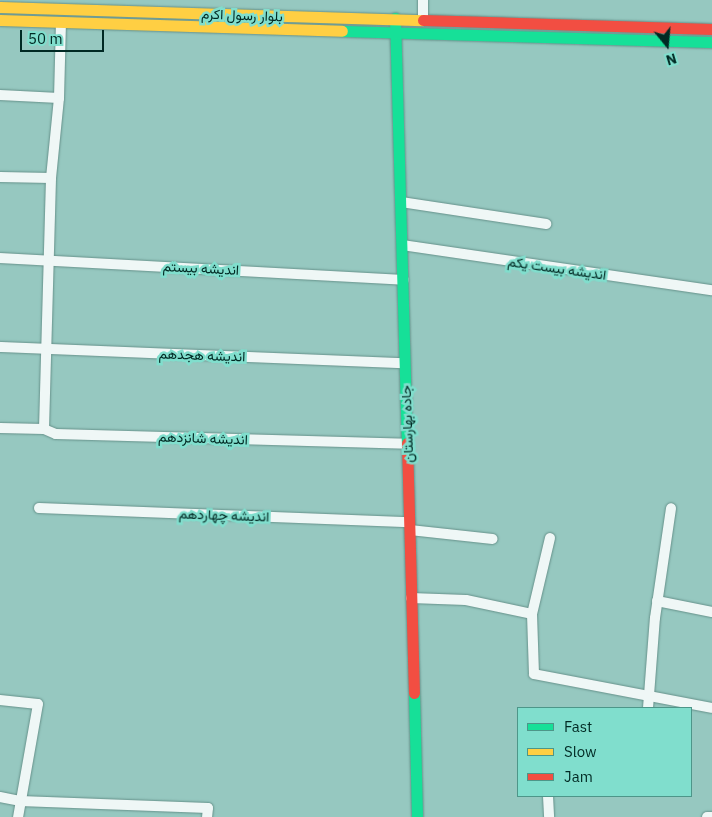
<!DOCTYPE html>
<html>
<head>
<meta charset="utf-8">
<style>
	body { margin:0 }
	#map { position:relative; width:712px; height:817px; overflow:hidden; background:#96c8c0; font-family:"IBM Plex Sans",Vazirmatn,sans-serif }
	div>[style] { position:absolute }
	.roads { filter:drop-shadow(0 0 1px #66918a) drop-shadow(0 0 1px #66918a) }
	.street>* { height:10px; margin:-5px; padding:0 5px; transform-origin:5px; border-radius:5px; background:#eff7f6 }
	.fast>* { height:11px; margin:-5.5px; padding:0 5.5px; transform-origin:5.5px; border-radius:5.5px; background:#16e098 }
	.slow>* { height:11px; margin:-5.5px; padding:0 5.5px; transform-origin:5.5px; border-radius:5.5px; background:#ffcf43 }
	.jam>* { height:11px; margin:-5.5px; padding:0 5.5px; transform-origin:5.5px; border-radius:5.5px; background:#f24e42 }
	span { translate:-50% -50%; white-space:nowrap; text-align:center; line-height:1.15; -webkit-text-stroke:5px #80decd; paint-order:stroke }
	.street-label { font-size:14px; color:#002923 }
	.legend { position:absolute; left:517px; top:707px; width:175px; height:90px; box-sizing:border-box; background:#80decd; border:1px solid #4d9689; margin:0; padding:6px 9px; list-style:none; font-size:15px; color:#002923 }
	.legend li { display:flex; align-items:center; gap:10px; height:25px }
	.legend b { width:25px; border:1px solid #4d9689 }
	.north { position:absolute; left:642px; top:20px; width:50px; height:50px; -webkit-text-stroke:4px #80decd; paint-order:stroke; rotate:163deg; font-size:14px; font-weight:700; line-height:20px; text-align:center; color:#002923 }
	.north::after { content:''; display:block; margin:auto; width:18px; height:22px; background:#002923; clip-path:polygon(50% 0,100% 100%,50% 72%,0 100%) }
	.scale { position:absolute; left:20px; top:30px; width:84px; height:22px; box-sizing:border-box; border:2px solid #002923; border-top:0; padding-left:6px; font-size:15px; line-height:18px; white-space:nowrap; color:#002923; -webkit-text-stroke:4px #80decd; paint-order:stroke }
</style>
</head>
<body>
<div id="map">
	<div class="roads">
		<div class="street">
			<div style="left:423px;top:18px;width:18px;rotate:-90deg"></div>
			<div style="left:0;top:95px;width:59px;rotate:2.9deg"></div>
			<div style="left:0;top:177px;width:51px;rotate:1.1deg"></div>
			<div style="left:401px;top:202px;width:147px;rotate:8.6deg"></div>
			<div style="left:402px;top:245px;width:313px;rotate:8.3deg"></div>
			<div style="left:0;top:258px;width:404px;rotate:3.1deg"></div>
			<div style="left:0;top:347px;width:405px;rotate:2.3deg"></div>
			<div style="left:0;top:428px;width:44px;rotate:1.3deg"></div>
			<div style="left:44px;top:429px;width:13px;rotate:23deg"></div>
			<div style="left:56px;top:434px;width:351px;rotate:1.6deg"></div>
			<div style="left:44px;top:429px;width:251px;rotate:-88.4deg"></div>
			<div style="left:51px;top:178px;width:80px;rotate:-84.3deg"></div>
			<div style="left:59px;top:98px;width:75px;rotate:-88.5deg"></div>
			<div style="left:39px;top:508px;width:371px;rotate:2.2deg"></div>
			<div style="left:410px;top:530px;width:83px;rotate:6.2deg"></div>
			<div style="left:550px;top:538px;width:78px;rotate:103.3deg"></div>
			<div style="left:532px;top:614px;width:60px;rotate:88.1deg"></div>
			<div style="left:534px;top:674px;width:181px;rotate:10.8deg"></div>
			<div style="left:411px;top:598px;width:55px;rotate:2.1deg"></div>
			<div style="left:466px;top:600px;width:67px;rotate:12deg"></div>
			<div style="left:657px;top:601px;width:56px;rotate:11.3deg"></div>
			<div style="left:0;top:700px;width:38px;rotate:6deg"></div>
			<div style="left:38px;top:704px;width:115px;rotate:100deg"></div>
			<div style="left:648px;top:708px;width:90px;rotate:-85.6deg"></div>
			<div style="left:655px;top:618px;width:111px;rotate:-81.7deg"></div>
			<div style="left:548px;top:796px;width:21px;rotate:87deg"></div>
			<div style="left:0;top:797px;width:20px;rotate:11deg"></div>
			<div style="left:20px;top:801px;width:188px;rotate:2.1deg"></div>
			<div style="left:208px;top:808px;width:9px;rotate:96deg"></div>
			<div style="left:707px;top:817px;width:5px"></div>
		</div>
		<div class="fast">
			<div style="left:395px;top:18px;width:425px;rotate:88.4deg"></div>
			<div style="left:342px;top:31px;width:370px;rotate:1.7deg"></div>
			<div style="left:414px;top:693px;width:124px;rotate:88.6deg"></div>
		</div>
		<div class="slow">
			<div style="left:0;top:7px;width:423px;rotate:1.8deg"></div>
			<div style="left:0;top:20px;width:342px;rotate:1.8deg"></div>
		</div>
		<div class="jam">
			<div style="left:423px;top:20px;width:289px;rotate:1.8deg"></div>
			<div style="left:407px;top:443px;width:250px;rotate:88.4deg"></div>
		</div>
	</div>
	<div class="street-label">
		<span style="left:242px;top:15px;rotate:2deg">بلوار رسول اکرم</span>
		<span style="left:201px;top:268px;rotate:3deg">اندیشه بیستم</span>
		<span style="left:557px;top:268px;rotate:8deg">اندیشه بیست یکم</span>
		<span style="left:202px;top:355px;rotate:2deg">اندیشه هجدهم</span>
		<span style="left:407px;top:424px;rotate:-92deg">جاده بهارستان</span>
		<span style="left:203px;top:438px;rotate:2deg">اندیشه شانزدهم</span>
		<span style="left:224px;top:515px;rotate:2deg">اندیشه چهاردهم</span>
	</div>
	<ul class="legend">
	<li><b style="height:6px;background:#16e098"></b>Fast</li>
	<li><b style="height:6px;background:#ffcf43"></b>Slow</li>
	<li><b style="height:6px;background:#f24e42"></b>Jam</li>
	</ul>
	<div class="north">N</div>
	<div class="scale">50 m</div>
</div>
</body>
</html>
